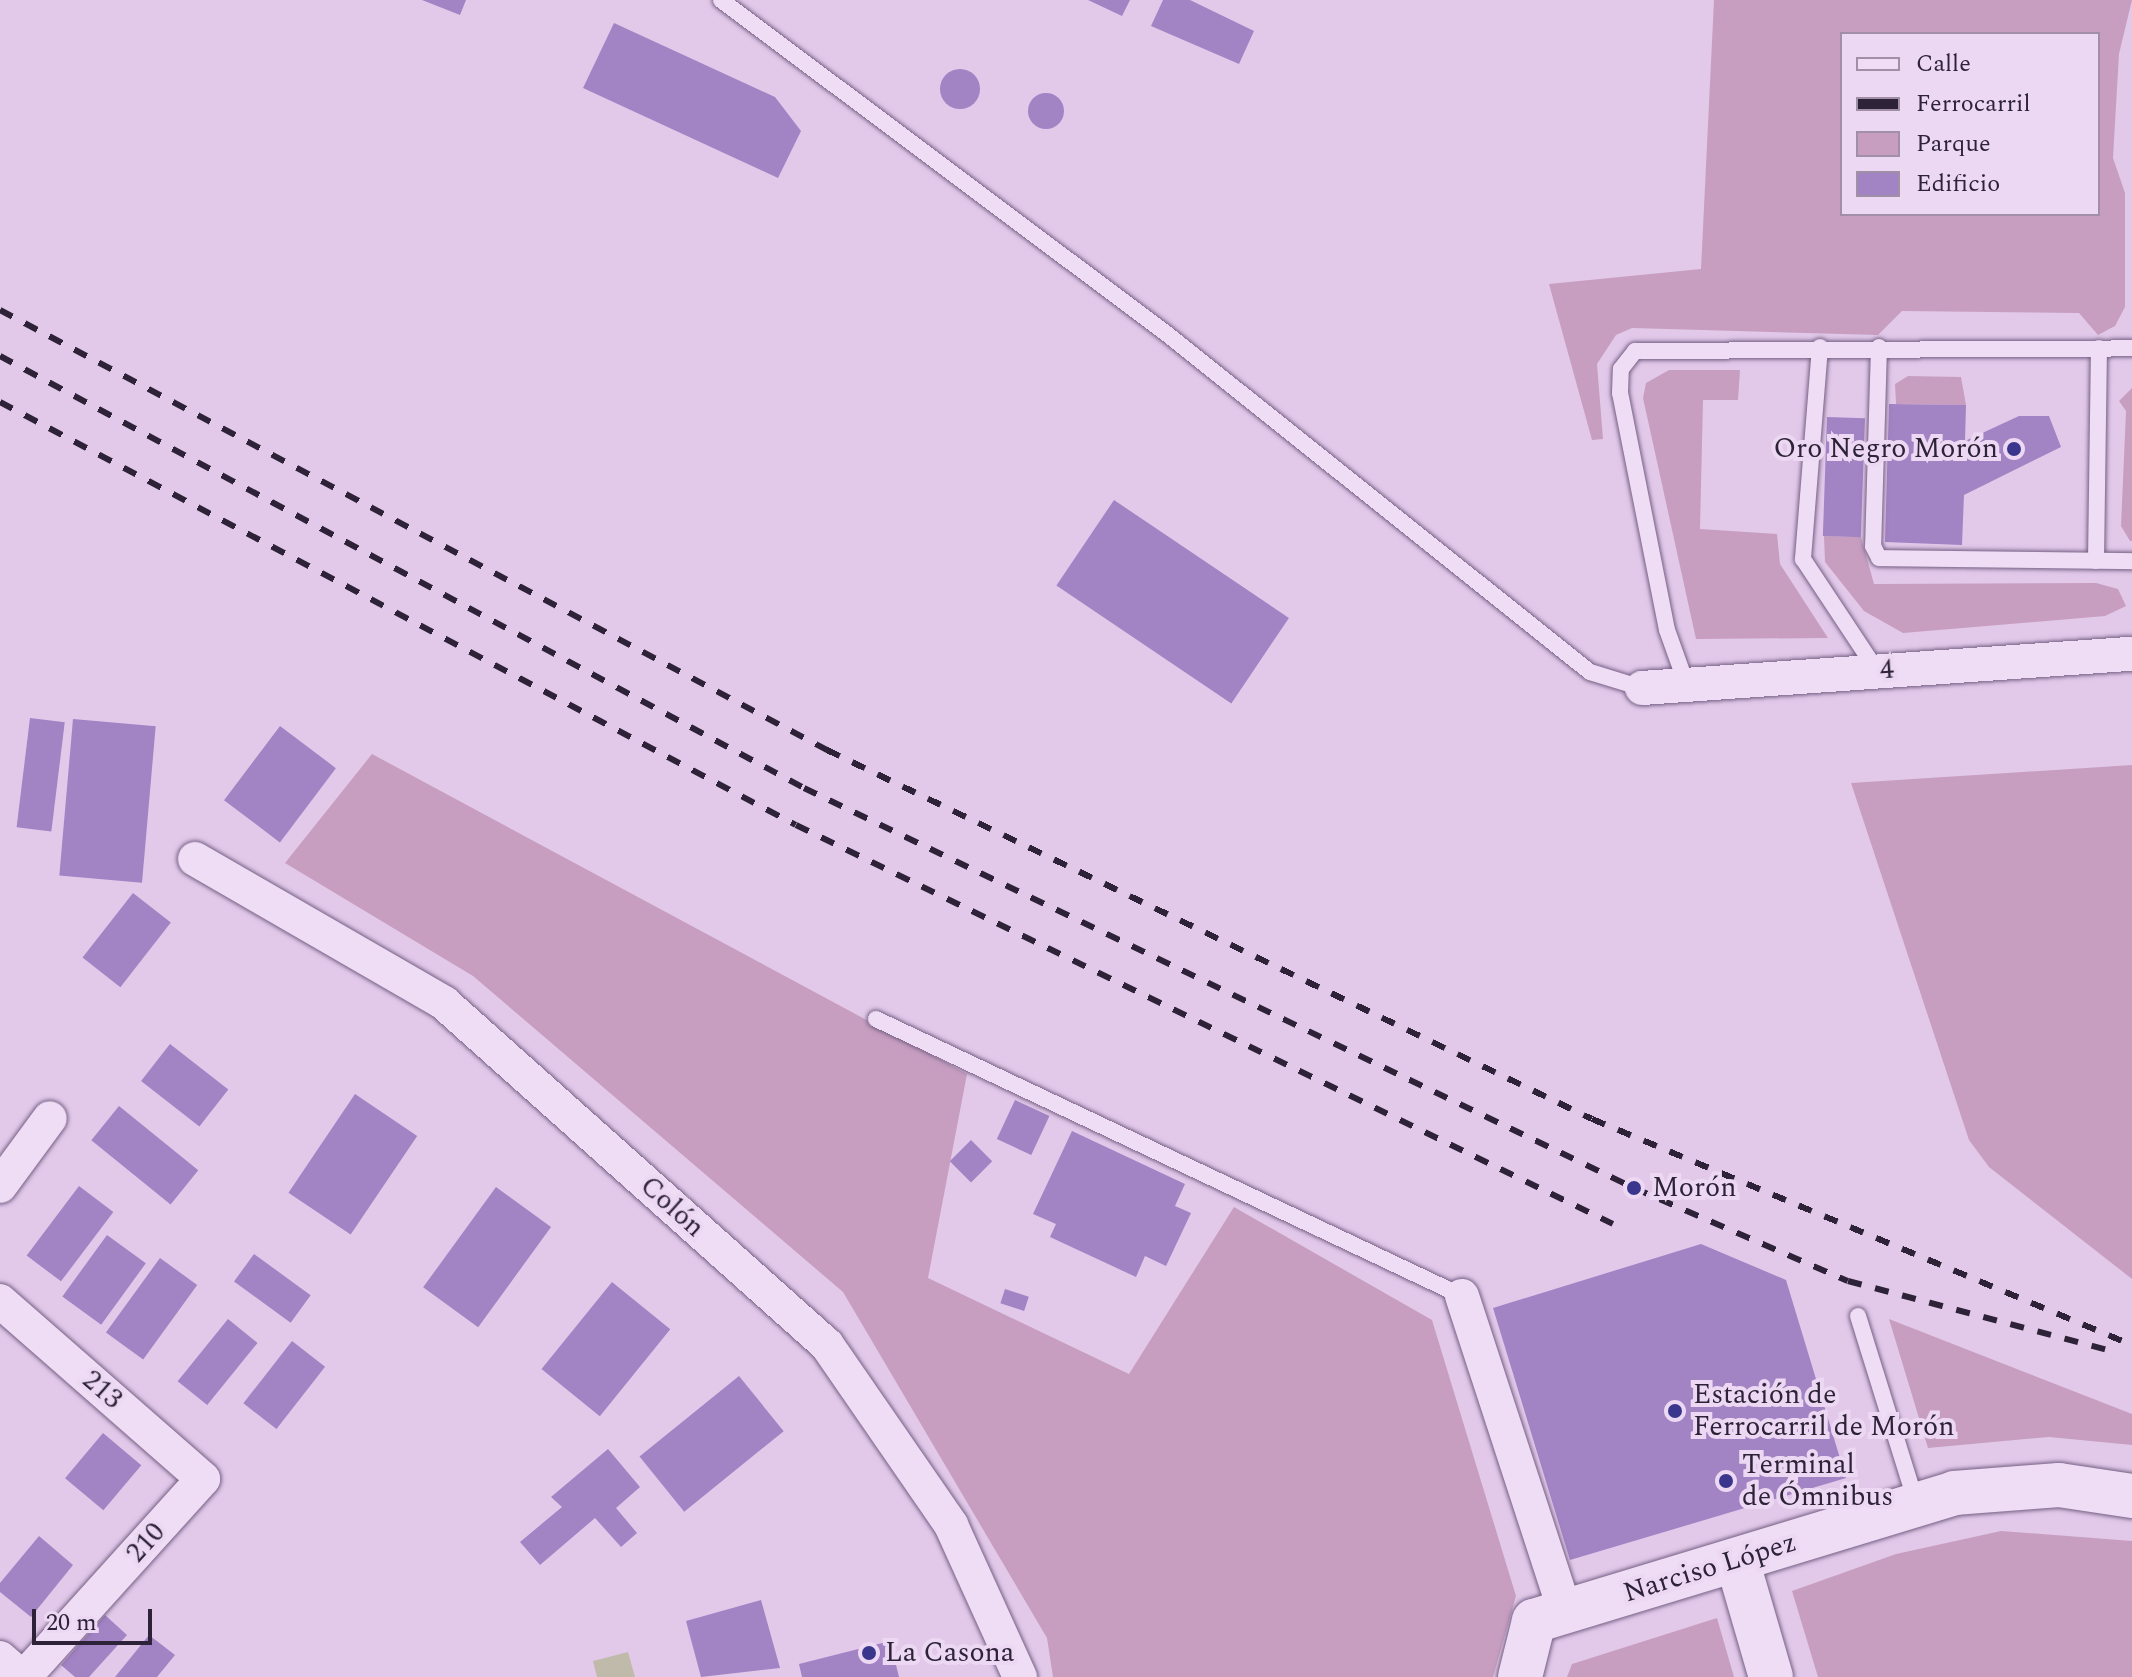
<!DOCTYPE html>
<html>
<head>
<meta charset="utf-8">
<style>
	body { margin:0 }
	#map { position:relative; width:2132px; height:1677px; overflow:hidden; background:#e2c9ea; font-family:Spectral,serif }
	div>[style] { position:absolute }
	.green>* { inset:0; background:#c79ec0 }
	.water>* { inset:0; background:#bfbaa9 }
	.building>* { inset:0; background:#a283c4; transform-origin:0 0 }
	.round { border-radius:50% }
	.roads { filter:drop-shadow(0 0 2px #756084) drop-shadow(0 0 2px #756084) }
	.lane>* { height:16px; margin:-8px; padding:0 8px; transform-origin:8px; border-radius:8px; background:#efdcf5 }
	.street>* { height:34px; margin:-17px; padding:0 17px; transform-origin:17px; border-radius:17px; background:#efdcf5 }
	.secondary>* { height:44px; margin:-22px; padding:0 22px; transform-origin:22px; border-radius:22px; background:#efdcf5 }
	.rail>* { height:6px; margin-top:-3px; transform-origin:0; background:repeating-linear-gradient(90deg,#2d2237 0 14px,transparent 0 28px) }
	.dots>* { width:22px; height:22px; translate:-50% -50%; box-sizing:border-box; border:4px solid #ecd8f2; border-radius:50% }
	span { translate:-50% -50%; white-space:nowrap; text-align:center; line-height:1.15; -webkit-text-stroke:8px #ecd8f2; paint-order:stroke }
	.poi-label { font-size:28px; color:#2d2237 }
	.right { translate:-100% -50%; text-align:right }
	.left { translate:0 -50%; text-align:left }
	.street-label { font-size:28px; color:#2d2237 }
	.legend { position:absolute; left:1840px; top:32px; width:260px; height:184px; box-sizing:border-box; background:#ecd8f2; border:2px solid #a08fa7; margin:0; padding:10px 14px; list-style:none; font-size:24px; color:#2d2237 }
	.legend li { display:flex; align-items:center; gap:16px; height:40px }
	.legend b { width:40px; border:2px solid #a08fa7 }
	.scale { position:absolute; left:32px; top:1609px; width:120px; height:36px; box-sizing:border-box; border:4px solid #2d2237; border-top:0; padding-left:10px; font-size:24px; line-height:28px; white-space:nowrap; color:#2d2237; -webkit-text-stroke:6px #ecd8f2; paint-order:stroke }
</style>
</head>
<body>
<div id="map">
	<div class="green">
		<div style="clip-path:polygon(evenodd,1714px 0,2132px 0,2119px 54px,2113px 158px,2125px 193px,2125px 307px,2115px 326px,2098px 335px,2079px 313px,1902px 311px,1878px 335px,1632px 328px,1616px 335px,1597px 364px,1603px 439px,1592px 440px,1549px 284px,1701px 269px,1714px 0,1842px 34px,2098px 34px,2098px 214px,1842px 214px,1842px 34px)"></div>
		<div style="clip-path:polygon(1669px 370px,1740px 370px,1738px 400px,1703px 400px,1700px 529px,1777px 534px,1780px 564px,1828px 638px,1696px 639px,1643px 398px,1646px 383px)"></div>
		<div style="clip-path:polygon(1908px 376px,1961px 377px,1966px 405px,1896px 404px,1895px 384px)"></div>
		<div style="clip-path:polygon(2132px 388px,2132px 541px,2130px 541px,2121px 526px,2126px 411px,2119px 401px)"></div>
		<div style="clip-path:polygon(1824px 536px,1861px 537px,1874px 584px,2096px 583px,2118px 589px,2126px 606px,2105px 616px,1903px 633px,1864px 611px,1825px 562px)"></div>
		<div style="clip-path:polygon(372px 754px,967px 1074px,928px 1278px,1129px 1374px,1234px 1207px,1432px 1320px,1516px 1596px,1493px 1677px,1053px 1677px,1047px 1638px,843px 1292px,473px 976px,285px 863px)"></div>
		<div style="clip-path:polygon(2132px 765px,2132px 1279px,1989px 1167px,1969px 1140px,1851px 783px)"></div>
		<div style="clip-path:polygon(1889px 1319px,2132px 1414px,2132px 1445px,2049px 1437px,1928px 1448px)"></div>
		<div style="clip-path:polygon(2001px 1531px,2132px 1541px,2132px 1677px,1818px 1677px,1792px 1591px,1896px 1554px)"></div>
		<div style="clip-path:polygon(1717px 1618px,1734px 1677px,1567px 1677px,1572px 1664px)"></div>
	</div>
	<div class="water">
		<div style="clip-path:polygon(628px 1652px,635px 1677px,597px 1677px,593px 1661px)"></div>
	</div>
	<div class="building">
		<div style="clip-path:polygon(422px 0,466px 0,460px 15px)"></div>
		<div style="clip-path:polygon(1088px 0,1130px 0,1122px 16px)"></div>
		<div style="clip-path:polygon(1163px 0,1190px 0,1254px 31px,1239px 64px,1151px 26px)"></div>
		<div style="clip-path:polygon(614px 23px,775px 97px,801px 131px,778px 178px,583px 88px)"></div>
		<div class="round" style="left:940px;top:69px;width:40px;height:40px"></div>
		<div class="round" style="left:1028px;top:93px;width:36px;height:36px"></div>
		<div style="clip-path:polygon(1889px 404px,1966px 405px,1965px 441px,2019px 416px,2049px 416px,2061px 447px,1964px 495px,1962px 545px,1885px 542px)"></div>
		<div style="left:1827px;top:417px;width:38px;height:119px;rotate:2deg"></div>
		<div style="left:1114px;top:500px;width:211px;height:103px;rotate:34deg"></div>
		<div style="left:30px;top:718px;width:35px;height:110px;rotate:7deg"></div>
		<div style="left:73px;top:719px;width:83px;height:157px;rotate:5deg"></div>
		<div style="left:280px;top:726px;width:70px;height:93px;rotate:37deg"></div>
		<div style="left:133px;top:893px;width:48px;height:82px;rotate:38deg"></div>
		<div style="left:170px;top:1044px;width:74px;height:47px;rotate:38deg"></div>
		<div style="left:355px;top:1094px;width:75px;height:119px;rotate:34deg"></div>
		<div style="left:1015px;top:1100px;width:38px;height:43px;rotate:25deg"></div>
		<div style="left:119px;top:1106px;width:102px;height:44px;rotate:39deg"></div>
		<div style="clip-path:polygon(1072px 1131px,1185px 1184px,1175px 1206px,1191px 1213px,1166px 1266px,1145px 1256px,1136px 1277px,1050px 1237px,1056px 1224px,1033px 1214px)"></div>
		<div style="left:971px;top:1140px;width:30px;height:30px;rotate:45deg"></div>
		<div style="left:79px;top:1186px;width:43px;height:87px;rotate:37deg"></div>
		<div style="left:496px;top:1187px;width:68px;height:124px;rotate:36deg"></div>
		<div style="left:107px;top:1235px;width:48px;height:76px;rotate:36deg"></div>
		<div style="clip-path:polygon(1701px 1244px,1786px 1280px,1846px 1478px,1570px 1560px,1493px 1308px)"></div>
		<div style="left:254px;top:1254px;width:70px;height:34px;rotate:36deg"></div>
		<div style="left:160px;top:1258px;width:46px;height:92px;rotate:36deg"></div>
		<div style="left:612px;top:1282px;width:75px;height:112px;rotate:39deg"></div>
		<div style="left:1005px;top:1289px;width:25px;height:15px;rotate:18deg"></div>
		<div style="left:228px;top:1319px;width:38px;height:80px;rotate:39deg"></div>
		<div style="left:292px;top:1341px;width:42px;height:79px;rotate:38deg"></div>
		<div style="left:739px;top:1376px;width:71px;height:128px;rotate:51deg"></div>
		<div style="left:103px;top:1433px;width:50px;height:59px;rotate:40deg"></div>
		<div style="clip-path:polygon(608px 1449px,640px 1487px,616px 1508px,637px 1533px,621px 1547px,595px 1518px,540px 1565px,520px 1542px,562px 1507px,551px 1497px)"></div>
		<div style="clip-path:polygon(39px 1536px,73px 1565px,31px 1617px,0 1592px,0 1583px)"></div>
		<div style="clip-path:polygon(761px 1600px,780px 1668px,701px 1677px,686px 1621px)"></div>
		<div style="clip-path:polygon(105px 1615px,127px 1635px,89px 1677px,75px 1677px,61px 1665px)"></div>
		<div style="clip-path:polygon(149px 1635px,175px 1655px,157px 1677px,115px 1677px)"></div>
		<div style="clip-path:polygon(890px 1641px,899px 1677px,802px 1677px,799px 1664px)"></div>
	</div>
	<div class="roads">
		<div class="lane">
			<div style="left:721px;top:0;width:557px;rotate:36.83deg"></div>
			<div style="left:1167px;top:334px;width:541px;rotate:38.63deg"></div>
			<div style="left:1590px;top:672px;width:54px;rotate:17.1deg"></div>
			<div style="left:1820px;top:347px;width:213px;rotate:94.6deg"></div>
			<div style="left:1803px;top:559px;width:134px;rotate:56.5deg"></div>
			<div style="left:1879px;top:347px;width:199px;rotate:91.7deg"></div>
			<div style="left:1873px;top:546px;width:13px;rotate:63deg"></div>
			<div style="left:1879px;top:558px;width:253px;rotate:0.7deg"></div>
			<div style="left:2096px;top:561px;width:213px;rotate:-89.2deg"></div>
			<div style="left:1686px;top:683px;width:56px;rotate:-109.7deg"></div>
			<div style="left:1667px;top:630px;width:242px;rotate:-101.2deg"></div>
			<div style="left:1620px;top:393px;width:24px;rotate:-88deg"></div>
			<div style="left:1621px;top:369px;width:23px;rotate:-52deg"></div>
			<div style="left:1635px;top:351px;width:497px;rotate:-0.3deg"></div>
			<div style="left:876px;top:1019px;width:648px;rotate:25.3deg"></div>
			<div style="left:1858px;top:1316px;width:195px;rotate:72.7deg"></div>
		</div>
		<div class="street">
			<div style="left:1642px;top:688px;width:491px;rotate:-4deg"></div>
			<div style="left:195px;top:859px;width:288px;rotate:30deg"></div>
			<div style="left:444px;top:1003px;width:513px;rotate:41.76deg"></div>
			<div style="left:827px;top:1345px;width:219px;rotate:55.4deg"></div>
			<div style="left:951px;top:1525px;width:167px;rotate:65.6deg"></div>
			<div style="left:0;top:1186px;width:84px;rotate:-53.7deg"></div>
			<div style="left:1462px;top:1296px;width:331px;rotate:71.9deg"></div>
			<div style="left:0;top:1301px;width:270px;rotate:41.2deg"></div>
			<div style="left:203px;top:1479px;width:267px;rotate:132.1deg"></div>
			<div style="left:0;top:1658px;width:29px;rotate:41deg"></div>
		</div>
		<div class="secondary">
			<div style="left:1737px;top:1560px;width:122px;rotate:73.8deg"></div>
			<div style="left:1520px;top:1677px;width:58px;rotate:-76deg"></div>
			<div style="left:1534px;top:1621px;width:439px;rotate:-16.9deg"></div>
			<div style="left:1954px;top:1493px;width:105px;rotate:-4.4deg"></div>
			<div style="left:2059px;top:1485px;width:74px;rotate:8.6deg"></div>
		</div>
	</div>
	<div class="rail">
		<div style="left:0;top:310px;width:937px;rotate:28.01deg"></div>
		<div style="left:827px;top:750px;width:849px;rotate:25.75deg"></div>
		<div style="left:1592px;top:1119px;width:585px;rotate:22.71deg"></div>
		<div style="left:0;top:356px;width:913px;rotate:28.25deg"></div>
		<div style="left:804px;top:788px;width:921px;rotate:25.73deg"></div>
		<div style="left:1634px;top:1188px;width:233px;rotate:23.5deg"></div>
		<div style="left:1848px;top:1281px;width:276px;rotate:14.9deg"></div>
		<div style="left:0;top:402px;width:901px;rotate:27.99deg"></div>
		<div style="left:796px;top:825px;width:909px;rotate:26.03deg"></div>
	</div>
	<div class="dots">
		<div style="left:2014px;top:449px;background:#3a368d"></div>
		<div style="left:1634px;top:1188px;background:#3a368d"></div>
		<div style="left:1675px;top:1411px;background:#3a368d"></div>
		<div style="left:1726px;top:1481px;background:#3a368d"></div>
		<div style="left:869px;top:1653px;background:#3a368d"></div>
	</div>
	<div class="poi-label">
		<span class="right" style="left:1998px;top:449px">Oro Negro Morón</span>
		<span class="left" style="left:1652px;top:1188px">Morón</span>
		<span class="left" style="left:1693px;top:1411px">Estación de<br>Ferrocarril de Morón</span>
		<span class="left" style="left:1742px;top:1481px">Terminal<br>de Ómnibus</span>
		<span class="left" style="left:885px;top:1653px">La Casona</span>
	</div>
	<div class="street-label">
		<span style="left:1887px;top:670px;rotate:-4deg">4</span>
		<span style="left:672px;top:1207px;rotate:42deg">Colón</span>
		<span style="left:102px;top:1390px;rotate:41deg">213</span>
		<span style="left:146px;top:1543px;rotate:-48deg">210</span>
		<span style="left:1710px;top:1568px;rotate:-17deg">Narciso López</span>
	</div>
	<ul class="legend">
	<li><b style="height:10px;background:#efdcf5"></b>Calle</li>
	<li><b style="height:10px;background:#2d2237"></b>Ferrocarril</li>
	<li><b style="height:22px;background:#c79ec0"></b>Parque</li>
	<li><b style="height:22px;background:#a283c4"></b>Edificio</li>
	</ul>
	<div class="scale">20 m</div>
</div>
</body>
</html>
